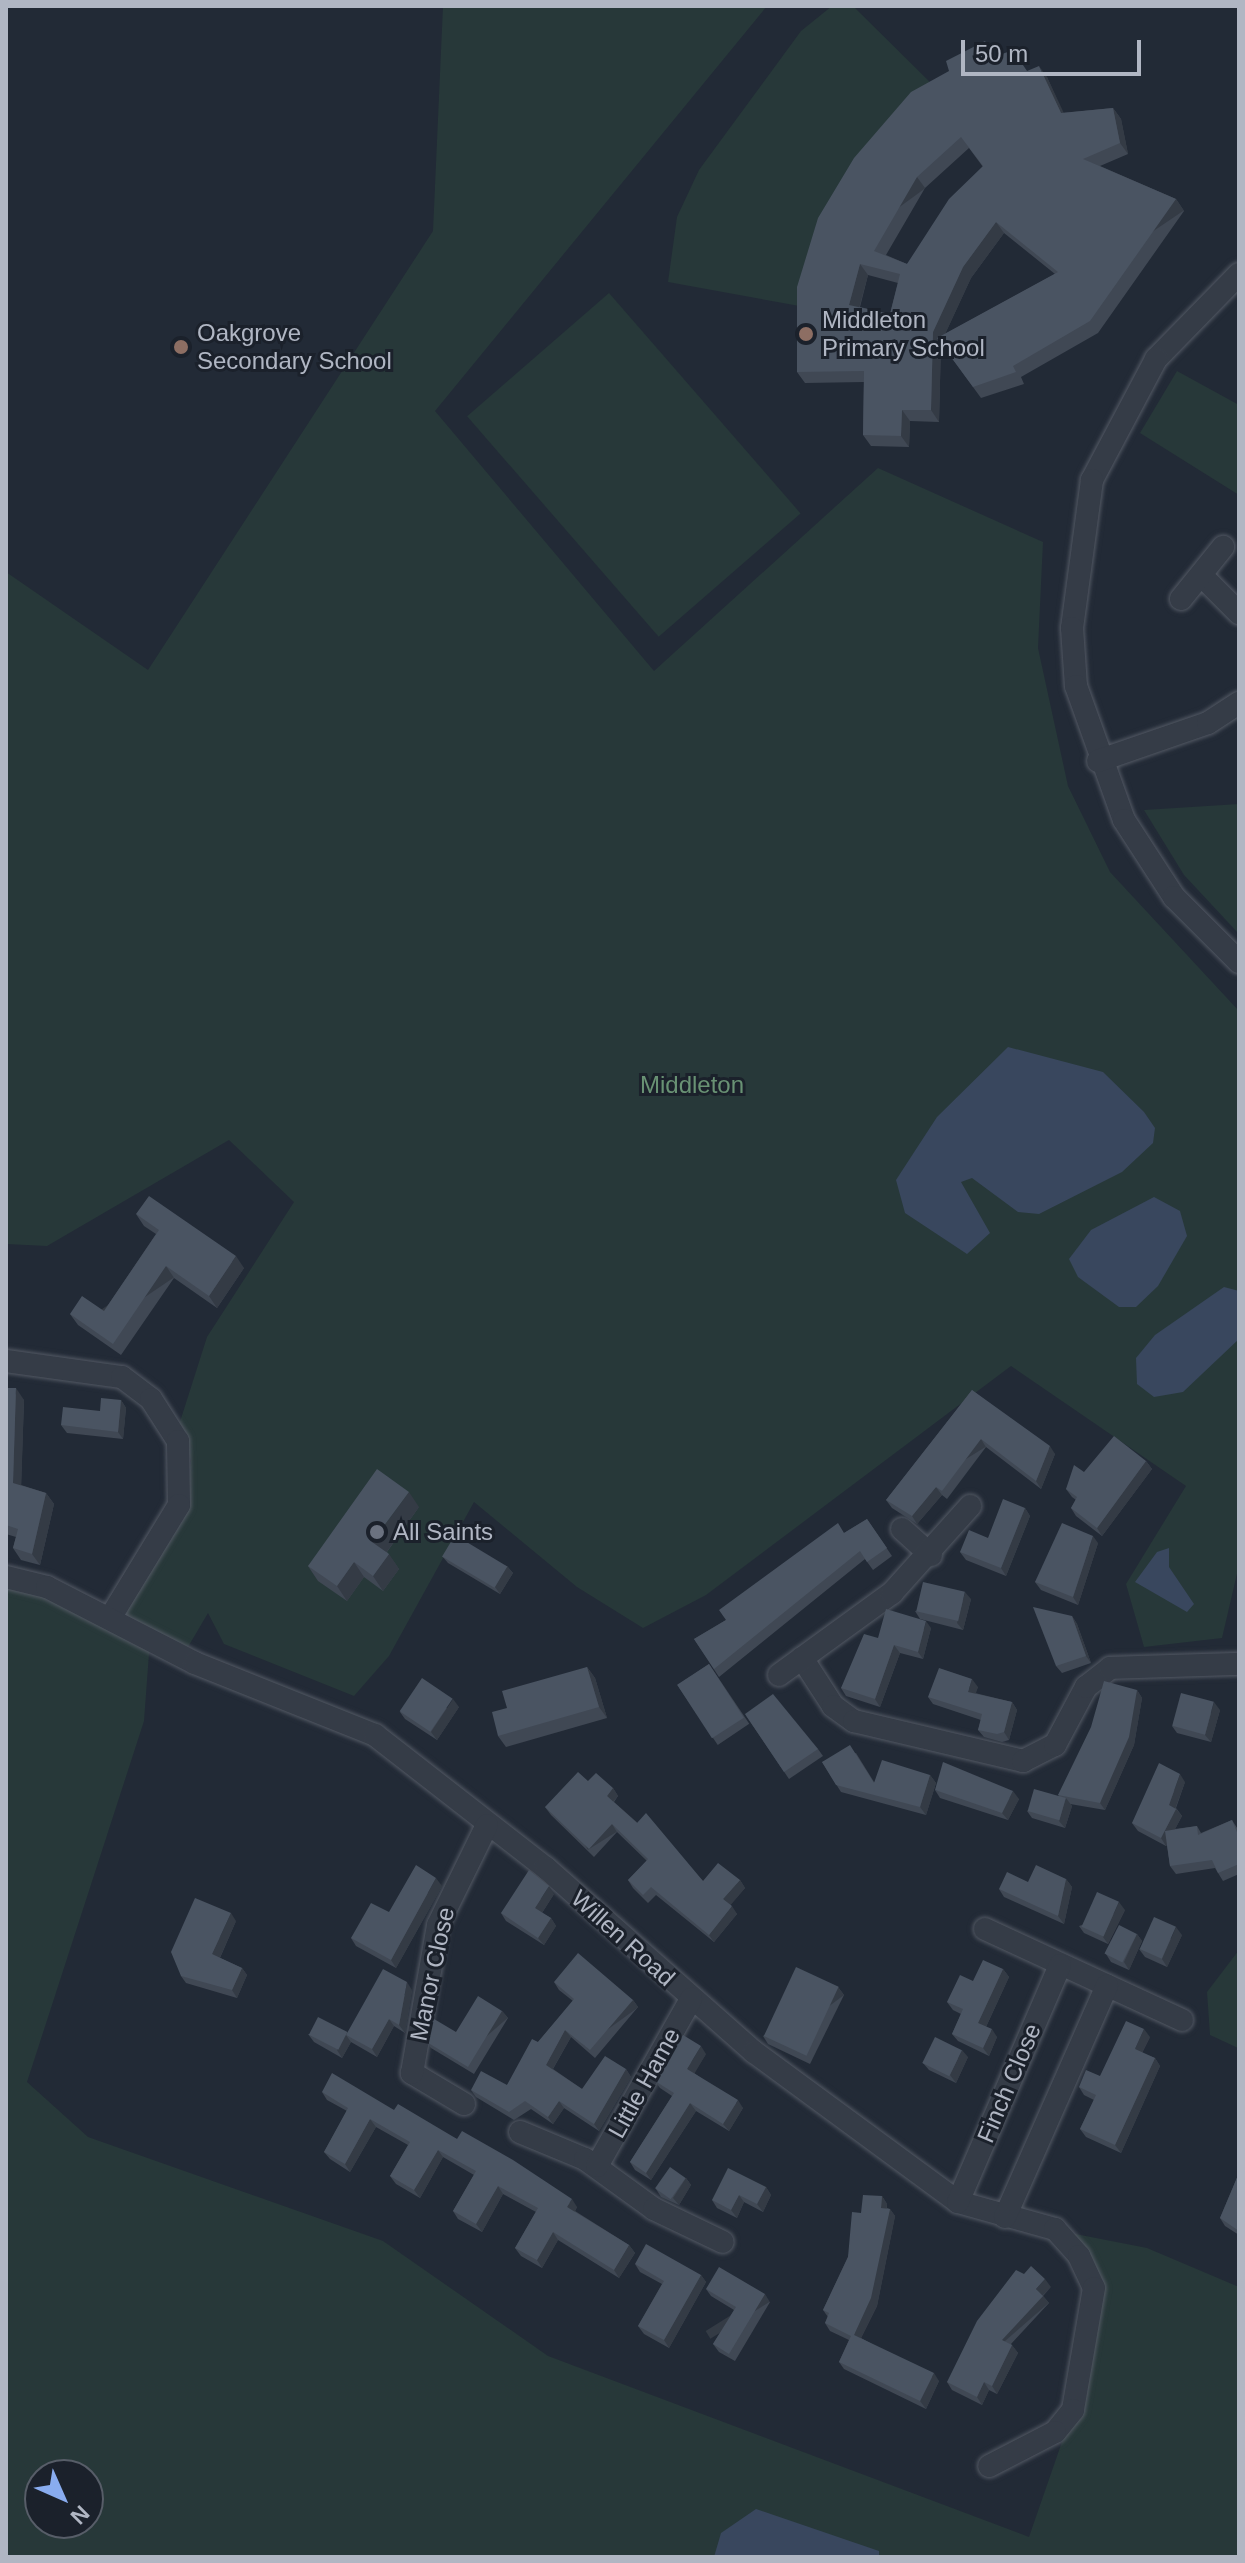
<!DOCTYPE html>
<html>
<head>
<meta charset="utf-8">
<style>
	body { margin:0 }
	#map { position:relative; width:1245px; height:2563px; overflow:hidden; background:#222a36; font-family:Helvetica,sans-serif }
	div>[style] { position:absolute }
	.green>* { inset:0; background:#273839; transform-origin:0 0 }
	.water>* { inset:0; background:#39475e }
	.roads { filter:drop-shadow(0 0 2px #535964) drop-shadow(0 0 2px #535964) }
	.street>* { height:22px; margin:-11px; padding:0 11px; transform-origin:11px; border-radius:11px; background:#353c47 }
	.wall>* { inset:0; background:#404854; transform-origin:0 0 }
	.shaded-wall>* { inset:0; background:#343b45; transform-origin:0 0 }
	.building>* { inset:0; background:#4a5462; transform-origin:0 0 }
	.dots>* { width:22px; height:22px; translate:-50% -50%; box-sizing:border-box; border:4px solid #1b212b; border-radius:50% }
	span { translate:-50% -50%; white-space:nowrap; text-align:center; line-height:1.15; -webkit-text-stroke:6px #1b212b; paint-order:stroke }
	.poi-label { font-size:24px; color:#b0b6c3 }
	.left { translate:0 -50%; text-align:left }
	.park-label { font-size:24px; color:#699274 }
	.street-label { font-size:24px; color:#b0b6c3 }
	.frame { position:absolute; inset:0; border:8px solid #b0b6c3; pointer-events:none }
	.north { position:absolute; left:24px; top:2459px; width:80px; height:80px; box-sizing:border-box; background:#1b212b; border:2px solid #575d68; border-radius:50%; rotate:135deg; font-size:22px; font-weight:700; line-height:32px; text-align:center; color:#b0b6c3 }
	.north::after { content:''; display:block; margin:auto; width:28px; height:36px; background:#89acef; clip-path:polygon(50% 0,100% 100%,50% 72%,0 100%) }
	.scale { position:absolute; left:961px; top:40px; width:180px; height:36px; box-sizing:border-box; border:4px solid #b0b6c3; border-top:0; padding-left:10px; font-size:24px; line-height:28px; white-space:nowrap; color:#b0b6c3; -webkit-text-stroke:6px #1b212b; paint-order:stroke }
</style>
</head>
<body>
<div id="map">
	<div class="green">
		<div style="clip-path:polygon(443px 6px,767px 6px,435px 411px,654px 671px,878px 468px,1043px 542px,1038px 648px,1068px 786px,1110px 872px,1239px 1011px,1239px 1565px,1222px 1638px,1144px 1647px,1126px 1584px,1186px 1486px,1011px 1366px,706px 1595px,643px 1628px,577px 1587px,474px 1502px,389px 1656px,354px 1696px,224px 1644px,208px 1613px,188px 1647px,122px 1614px,186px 1508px,191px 1460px,178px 1428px,207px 1337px,294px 1202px,229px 1140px,47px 1246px,6px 1244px,6px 572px,148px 670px,433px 231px)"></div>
		<div style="clip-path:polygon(832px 6px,853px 6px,940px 92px,805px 307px,668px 282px,677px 217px,699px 170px,801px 31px)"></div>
		<div style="left:609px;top:293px;width:292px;height:188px;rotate:49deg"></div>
		<div style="clip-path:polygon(1177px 371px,1239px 405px,1239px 495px,1140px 433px)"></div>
		<div style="clip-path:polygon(1239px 804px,1239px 934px,1184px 875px,1144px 810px)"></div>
		<div style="clip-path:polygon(evenodd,6px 1580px,150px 1640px,144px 1721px,27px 2082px,88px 2137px,383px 2241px,548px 2356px,1029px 2537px,1073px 2410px,1094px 2288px,1055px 2230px,1147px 2248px,1239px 2287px,1239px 2557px,6px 2557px,6px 1580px,40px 2475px,88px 2475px,88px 2523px,40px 2523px,40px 2475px)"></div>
		<div style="clip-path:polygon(1239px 1950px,1239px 2047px,1238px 2048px,1210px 2035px,1207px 1992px)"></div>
	</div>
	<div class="water">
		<div style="clip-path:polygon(1008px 1047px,1103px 1072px,1144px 1112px,1155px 1128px,1153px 1143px,1122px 1172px,1039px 1214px,1018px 1212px,972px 1178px,961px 1182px,990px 1233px,967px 1254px,905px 1213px,896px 1180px,937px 1117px)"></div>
		<div style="clip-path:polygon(1154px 1197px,1180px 1211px,1187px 1236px,1158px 1286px,1136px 1307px,1119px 1307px,1078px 1277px,1069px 1259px,1091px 1230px)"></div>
		<div style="clip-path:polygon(1224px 1287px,1239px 1291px,1239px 1339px,1183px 1392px,1154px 1397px,1137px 1384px,1136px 1358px,1155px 1335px)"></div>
		<div style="clip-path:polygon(1169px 1548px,1169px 1567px,1194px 1604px,1187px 1612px,1135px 1582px,1157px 1552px)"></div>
		<div style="clip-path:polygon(756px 2509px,879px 2551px,879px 2557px,714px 2557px,721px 2533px)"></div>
	</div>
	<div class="roads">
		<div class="street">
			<div style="left:1239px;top:274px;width:119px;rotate:134.3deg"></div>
			<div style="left:1156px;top:359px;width:137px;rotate:117.9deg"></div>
			<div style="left:1092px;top:480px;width:149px;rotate:97.7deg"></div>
			<div style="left:1072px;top:628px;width:58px;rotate:86.1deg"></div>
			<div style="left:1076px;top:686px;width:142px;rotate:70.3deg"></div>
			<div style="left:1124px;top:820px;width:92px;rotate:57deg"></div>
			<div style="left:1174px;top:897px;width:92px;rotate:45deg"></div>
			<div style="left:1201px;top:575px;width:54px;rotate:45deg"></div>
			<div style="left:1181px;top:599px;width:67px;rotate:-51.1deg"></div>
			<div style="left:1098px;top:761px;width:116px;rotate:-19.1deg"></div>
			<div style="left:1208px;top:723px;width:37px;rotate:-33deg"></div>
			<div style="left:6px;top:1361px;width:117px;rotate:7.9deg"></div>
			<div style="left:122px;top:1377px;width:36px;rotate:37deg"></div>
			<div style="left:151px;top:1399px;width:50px;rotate:57.3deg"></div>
			<div style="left:178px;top:1441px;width:64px;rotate:89.1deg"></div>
			<div style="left:179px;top:1505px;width:132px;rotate:121.4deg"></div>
			<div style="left:902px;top:1529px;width:39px;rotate:42deg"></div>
			<div style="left:6px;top:1577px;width:42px;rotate:13.7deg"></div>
			<div style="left:47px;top:1587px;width:166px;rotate:27.2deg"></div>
			<div style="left:195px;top:1663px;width:194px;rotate:21.8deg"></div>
			<div style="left:375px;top:1735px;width:217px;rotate:37.9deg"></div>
			<div style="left:546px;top:1868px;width:278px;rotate:41.5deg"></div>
			<div style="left:754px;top:2052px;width:253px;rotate:36.3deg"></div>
			<div style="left:958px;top:2202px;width:101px;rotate:15.6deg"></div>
			<div style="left:1055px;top:2229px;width:36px;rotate:48deg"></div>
			<div style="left:1079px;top:2256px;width:35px;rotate:65deg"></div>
			<div style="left:1094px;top:2288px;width:124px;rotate:99.8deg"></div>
			<div style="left:1073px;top:2410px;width:28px;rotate:129deg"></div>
			<div style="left:1055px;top:2432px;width:74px;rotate:152.7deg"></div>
			<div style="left:802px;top:1658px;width:57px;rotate:57.1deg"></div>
			<div style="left:833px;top:1706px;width:26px;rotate:36deg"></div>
			<div style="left:854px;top:1721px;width:174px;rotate:13.3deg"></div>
			<div style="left:1023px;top:1761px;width:36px;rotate:-27deg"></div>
			<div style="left:1055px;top:1745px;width:66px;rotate:-61.9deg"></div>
			<div style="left:1086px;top:1687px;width:31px;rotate:-38deg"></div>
			<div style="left:1110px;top:1668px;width:129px;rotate:-1.8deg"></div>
			<div style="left:779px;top:1675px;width:140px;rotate:-36deg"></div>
			<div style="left:892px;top:1593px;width:117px;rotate:-48.1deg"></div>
			<div style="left:985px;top:1929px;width:217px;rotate:24.8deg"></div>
			<div style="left:464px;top:2104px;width:61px;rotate:-149.2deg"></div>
			<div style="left:412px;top:2073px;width:150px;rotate:-80deg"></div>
			<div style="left:438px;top:1925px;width:111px;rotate:-63.9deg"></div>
			<div style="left:520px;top:2132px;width:70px;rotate:22.6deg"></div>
			<div style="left:585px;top:2159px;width:85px;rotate:35.9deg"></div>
			<div style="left:654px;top:2209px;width:76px;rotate:25.6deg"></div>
			<div style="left:597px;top:2166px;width:192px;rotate:-60.6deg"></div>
			<div style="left:958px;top:2202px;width:258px;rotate:-66.7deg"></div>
			<div style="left:1005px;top:2217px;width:253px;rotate:-66.2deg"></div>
		</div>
	</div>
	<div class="wall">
		<div style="clip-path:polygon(evenodd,995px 57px,1027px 71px,1047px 77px,1063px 113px,1113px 108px,1121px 119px,1128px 154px,1100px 166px,1176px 199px,1184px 211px,1098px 333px,1021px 377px,1024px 384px,981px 398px,941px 343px,939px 422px,910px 421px,909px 447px,871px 446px,863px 435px,864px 382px,805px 383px,797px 372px,797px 287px,995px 57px,969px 148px,983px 167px,907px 264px,886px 255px,925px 188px,969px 148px,995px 57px,1004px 233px,1055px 274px,945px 334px,971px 278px,1004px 233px,995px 57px,868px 275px,898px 283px,890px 314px,860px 307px,868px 275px)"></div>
		<div style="clip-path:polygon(136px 1214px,244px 1268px,217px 1308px,174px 1278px,121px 1355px,78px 1325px,70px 1314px,104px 1311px,156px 1234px,144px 1226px)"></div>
		<div style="clip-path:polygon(6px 1388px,24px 1400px,21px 1485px,46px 1493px,54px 1504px,40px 1565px,21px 1560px,13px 1548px,16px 1537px,6px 1534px)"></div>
		<div style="clip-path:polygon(972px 1390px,1055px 1454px,1041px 1489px,986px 1447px,947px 1499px,942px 1495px,917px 1524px,892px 1508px,886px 1500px)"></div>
		<div style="clip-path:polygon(121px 1400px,126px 1408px,123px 1439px,67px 1433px,61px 1425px,100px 1411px)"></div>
		<div style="clip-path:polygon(1146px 1461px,1152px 1469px,1102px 1536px,1076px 1516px,1071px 1508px,1076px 1500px,1072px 1497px,1066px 1489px,1084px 1472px)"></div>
		<div style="clip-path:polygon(419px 1507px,387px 1552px,399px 1569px,383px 1591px,364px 1577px,347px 1601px,318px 1581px,308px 1566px)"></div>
		<div style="clip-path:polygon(1025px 1508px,1030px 1516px,1006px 1576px,966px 1560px,960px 1552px,988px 1538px)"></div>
		<div style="clip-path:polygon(867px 1519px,892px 1556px,873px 1570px,865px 1559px,719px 1677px,694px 1639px,726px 1620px,844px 1533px)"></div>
		<div style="clip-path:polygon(1098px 1543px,1078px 1605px,1041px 1590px,1035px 1582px)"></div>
		<div style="clip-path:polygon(442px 1556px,507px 1566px,513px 1573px,500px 1594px,448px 1563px)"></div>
		<div style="clip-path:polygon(971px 1599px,963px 1630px,920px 1619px,915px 1611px)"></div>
		<div style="clip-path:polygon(1072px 1616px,1077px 1624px,1091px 1663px,1062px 1673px,1056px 1666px)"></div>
		<div style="clip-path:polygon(931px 1628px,923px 1659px,900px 1653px,880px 1707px,846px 1696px,841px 1688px,878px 1638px)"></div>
		<div style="left:709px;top:1664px;width:72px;height:38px;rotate:56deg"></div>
		<div style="clip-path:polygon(587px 1667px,595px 1678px,607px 1718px,506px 1747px,498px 1736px,507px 1708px)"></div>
		<div style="clip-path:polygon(978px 1687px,975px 1693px,1012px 1702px,1017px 1710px,1009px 1740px,1002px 1742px,984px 1737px,978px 1730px,981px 1720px,933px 1704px,928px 1697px)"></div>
		<div style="clip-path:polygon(1137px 1690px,1142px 1698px,1134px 1745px,1105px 1810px,1070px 1804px,1072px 1806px,1065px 1828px,1032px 1818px,1027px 1811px,1059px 1796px,1058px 1795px)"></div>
		<div style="clip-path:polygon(459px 1707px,437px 1740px,405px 1719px,400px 1712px)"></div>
		<div style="clip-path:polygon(1220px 1710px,1211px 1742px,1177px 1733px,1172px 1726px)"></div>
		<div style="clip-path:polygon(745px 1714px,818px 1749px,823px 1756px,789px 1779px)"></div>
		<div style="clip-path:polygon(856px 1753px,874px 1782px,930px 1775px,936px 1783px,926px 1815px,841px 1792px,822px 1762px)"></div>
		<div style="clip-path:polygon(1185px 1782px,1176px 1808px,1182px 1816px,1175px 1829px,1197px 1826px,1201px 1833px,1232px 1820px,1239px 1831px,1239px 1874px,1223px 1881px,1215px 1868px,1176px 1874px,1170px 1866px,1167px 1845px,1166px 1846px,1138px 1831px,1132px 1823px)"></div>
		<div style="clip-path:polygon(613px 1788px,618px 1796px,614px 1802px,703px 1881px,740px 1880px,745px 1888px,730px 1905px,737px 1914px,714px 1942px,656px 1895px,648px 1903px,633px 1888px,628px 1880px,647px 1861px,617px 1832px,594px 1857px,551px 1815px,545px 1807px)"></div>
		<div style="clip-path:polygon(935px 1790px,1019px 1799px,1008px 1820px,940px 1798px)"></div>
		<div style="clip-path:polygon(1066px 1879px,1072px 1887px,1064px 1924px,1004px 1897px,999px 1889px,1028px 1882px)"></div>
		<div style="clip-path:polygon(442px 1886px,396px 1968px,356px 1946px,351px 1938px,389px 1912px)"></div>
		<div style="clip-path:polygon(554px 1894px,542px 1913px,551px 1918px,556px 1926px,544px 1945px,506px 1921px,501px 1913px)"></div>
		<div style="clip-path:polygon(1125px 1910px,1108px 1944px,1084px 1933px,1079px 1926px)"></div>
		<div style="clip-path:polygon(236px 1921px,220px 1958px,242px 1968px,247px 1975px,237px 1998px,186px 1983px,181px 1976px)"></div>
		<div style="clip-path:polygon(1137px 1934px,1142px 1941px,1129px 1970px,1111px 1962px,1106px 1954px)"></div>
		<div style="clip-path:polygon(1182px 1935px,1167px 1967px,1145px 1957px,1139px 1949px)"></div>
		<div style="clip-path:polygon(1003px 1969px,1009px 1977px,986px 2027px,997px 2037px,989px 2056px,958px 2041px,952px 2034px,961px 2014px,953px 2010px,947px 2002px,973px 1981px)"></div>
		<div style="clip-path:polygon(554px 1982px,633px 2000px,638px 2007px,595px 2058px,571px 2037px,553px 2069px,582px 2089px,626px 2069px,631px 2077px,599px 2131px,564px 2108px,553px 2124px,531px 2109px,514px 2120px,476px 2097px,471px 2090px,507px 2085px,538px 2042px,573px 2001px,559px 1990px)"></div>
		<div style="clip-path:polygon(838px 1987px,844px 1995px,810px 2064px,768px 2044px,763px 2036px)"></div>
		<div style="clip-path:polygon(412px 1990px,405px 2033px,394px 2026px,377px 2057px,351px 2042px,342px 2058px,314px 2042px,308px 2034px,347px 2032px,347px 2033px)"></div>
		<div style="clip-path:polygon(502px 2011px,508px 2018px,474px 2074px,431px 2048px,425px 2041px,456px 2032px)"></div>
		<div style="clip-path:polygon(1150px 2037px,1142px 2053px,1155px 2058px,1160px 2066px,1121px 2153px,1086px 2137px,1080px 2129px,1094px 2100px,1084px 2095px,1079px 2087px,1100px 2076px)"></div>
		<div style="clip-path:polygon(706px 2054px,694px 2073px,743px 2108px,729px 2131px,696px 2111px,651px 2180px,635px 2170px,630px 2162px,672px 2096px,660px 2088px,655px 2081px)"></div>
		<div style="clip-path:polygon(968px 2057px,956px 2083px,929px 2070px,923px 2063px)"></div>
		<div style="clip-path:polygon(322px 2092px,394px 2110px,457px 2139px,577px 2207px,575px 2211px,629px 2245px,635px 2253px,619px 2278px,558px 2240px,542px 2268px,521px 2256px,515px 2248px,536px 2212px,503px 2194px,482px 2232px,458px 2219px,453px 2211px,474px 2175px,443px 2157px,420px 2198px,396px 2184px,390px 2176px,408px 2145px,376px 2127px,350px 2172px,330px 2159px,324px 2152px,347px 2111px,327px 2100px)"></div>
		<div style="clip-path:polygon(1239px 2173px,1239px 2235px,1225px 2226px,1220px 2218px)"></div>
		<div style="clip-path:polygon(686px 2178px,691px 2185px,679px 2205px,661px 2197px,656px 2189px)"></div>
		<div style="clip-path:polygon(766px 2187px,771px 2195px,763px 2212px,744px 2202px,737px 2218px,717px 2208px,712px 2200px)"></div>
		<div style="clip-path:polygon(882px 2196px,887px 2204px,887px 2208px,890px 2209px,895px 2216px,877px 2306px,861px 2338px,939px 2381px,926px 2409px,844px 2369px,839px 2362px,849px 2340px,830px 2331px,825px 2323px,828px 2317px,823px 2310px,848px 2257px,861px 2213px)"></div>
		<div style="clip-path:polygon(635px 2264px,701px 2275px,706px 2282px,669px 2348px,644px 2334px,638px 2326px,662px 2284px,640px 2272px)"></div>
		<div style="clip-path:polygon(1051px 2287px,1043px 2296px,1049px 2303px,1011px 2344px,1018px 2353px,997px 2394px,989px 2390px,982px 2405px,952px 2390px,947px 2382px)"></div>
		<div style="clip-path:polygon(706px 2289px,770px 2302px,735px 2361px,719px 2352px,713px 2344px,734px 2310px,711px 2296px)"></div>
	</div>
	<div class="shaded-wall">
		<div style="clip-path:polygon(1039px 66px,1047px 77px,1069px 124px,1061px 113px)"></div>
		<div style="clip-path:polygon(1113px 108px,1121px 119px,1128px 154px,1120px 143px)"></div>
		<div style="left:917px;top:177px;width:14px;height:86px;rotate:54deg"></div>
		<div style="left:1176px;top:199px;width:14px;height:149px;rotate:56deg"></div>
		<div style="clip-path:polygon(996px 222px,1004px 233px,971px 278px,941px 343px,939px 422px,931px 410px,933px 332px,963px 267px)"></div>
		<div style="clip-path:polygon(860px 264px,868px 275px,857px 316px,849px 305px)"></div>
		<div style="clip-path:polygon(902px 410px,910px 421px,909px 447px,901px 436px)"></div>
		<div style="clip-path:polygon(236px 1256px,244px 1268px,217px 1308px,209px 1296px)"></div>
		<div style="left:166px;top:1266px;width:14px;height:94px;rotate:56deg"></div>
		<div style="clip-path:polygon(16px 1388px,24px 1400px,21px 1494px,13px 1483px)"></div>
		<div style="clip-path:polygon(121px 1400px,126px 1408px,123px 1439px,118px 1432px)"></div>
		<div style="left:981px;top:1439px;width:9px;height:65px;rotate:58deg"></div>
		<div style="clip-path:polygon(1050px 1446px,1055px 1454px,1041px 1489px,1036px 1481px)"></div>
		<div style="clip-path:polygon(1146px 1461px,1152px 1469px,1102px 1536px,1097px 1528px)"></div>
		<div style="clip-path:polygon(936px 1487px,942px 1495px,917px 1524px,912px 1516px)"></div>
		<div style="clip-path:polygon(409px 1492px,419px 1507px,383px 1557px,372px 1542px)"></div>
		<div style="clip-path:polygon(46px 1493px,54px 1504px,40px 1565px,32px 1554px)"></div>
		<div style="clip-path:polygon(1025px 1508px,1030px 1516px,1006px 1576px,1001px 1568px)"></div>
		<div style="clip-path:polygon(1093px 1536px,1098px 1543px,1078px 1605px,1073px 1597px)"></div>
		<div style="clip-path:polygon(389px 1554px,399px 1569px,383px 1591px,373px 1576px)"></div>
		<div style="clip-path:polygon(354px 1562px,364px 1577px,347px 1601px,337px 1586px)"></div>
		<div style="clip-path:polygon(507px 1566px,513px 1573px,500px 1594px,495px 1587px)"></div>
		<div style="clip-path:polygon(965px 1592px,971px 1599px,963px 1630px,957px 1623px)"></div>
		<div style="clip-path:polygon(1072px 1616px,1077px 1624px,1091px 1663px,1086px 1656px)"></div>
		<div style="clip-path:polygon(926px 1621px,931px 1628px,923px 1659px,918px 1652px)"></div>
		<div style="clip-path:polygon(894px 1645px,900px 1653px,880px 1707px,875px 1699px)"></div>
		<div style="clip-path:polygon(587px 1667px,595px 1678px,607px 1718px,599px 1707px)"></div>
		<div style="clip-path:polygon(972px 1679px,978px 1687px,974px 1699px,968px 1692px)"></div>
		<div style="clip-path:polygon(1137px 1690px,1142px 1698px,1134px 1745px,1105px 1810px,1100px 1803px)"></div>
		<div style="clip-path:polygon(453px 1699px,459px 1707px,437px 1740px,431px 1732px)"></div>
		<div style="clip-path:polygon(1012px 1702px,1017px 1710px,1009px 1740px,1004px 1732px)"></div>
		<div style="clip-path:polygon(1214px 1702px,1220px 1710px,1211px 1742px,1205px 1735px)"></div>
		<div style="clip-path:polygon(1180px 1774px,1185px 1782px,1174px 1812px,1169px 1805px)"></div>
		<div style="clip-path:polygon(930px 1775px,936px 1783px,926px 1815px,920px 1807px)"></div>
		<div style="clip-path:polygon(613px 1788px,618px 1796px,612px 1803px,607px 1796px)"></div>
		<div style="clip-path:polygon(1013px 1791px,1019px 1799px,1008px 1820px,1002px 1813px)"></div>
		<div style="clip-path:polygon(1066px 1798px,1072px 1806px,1065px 1828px,1059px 1821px)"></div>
		<div style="clip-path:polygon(1176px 1809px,1182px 1816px,1166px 1846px,1161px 1838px)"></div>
		<div style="left:612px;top:1824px;width:9px;height:34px;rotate:58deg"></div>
		<div style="clip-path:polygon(436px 1878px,442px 1886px,396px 1968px,391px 1960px)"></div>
		<div style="clip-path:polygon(1066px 1879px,1072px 1887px,1064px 1924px,1058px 1916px)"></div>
		<div style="clip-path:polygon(740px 1880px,745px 1888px,729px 1907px,723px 1899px)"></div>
		<div style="clip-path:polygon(549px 1886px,554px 1894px,540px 1916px,535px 1908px)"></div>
		<div style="clip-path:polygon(1119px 1902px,1125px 1910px,1108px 1944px,1103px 1937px)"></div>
		<div style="clip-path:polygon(732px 1906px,737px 1914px,714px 1942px,709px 1935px)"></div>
		<div style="clip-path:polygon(231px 1913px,236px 1921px,218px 1962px,212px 1954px)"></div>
		<div style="clip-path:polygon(551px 1918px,556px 1926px,544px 1945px,538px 1938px)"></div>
		<div style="clip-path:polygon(1176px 1927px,1182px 1935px,1167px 1967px,1162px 1959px)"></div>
		<div style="clip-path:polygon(1137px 1934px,1142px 1941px,1129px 1970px,1124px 1962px)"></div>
		<div style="clip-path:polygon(242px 1968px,247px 1975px,237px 1998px,232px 1990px)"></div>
		<div style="clip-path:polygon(1003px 1969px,1009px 1977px,984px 2031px,978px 2023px)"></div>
		<div style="clip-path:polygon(407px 1982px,412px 1990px,405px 2033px,399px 2025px)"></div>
		<div style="left:838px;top:1987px;width:10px;height:77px;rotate:53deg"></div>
		<div style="left:633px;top:2000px;width:9px;height:66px;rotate:54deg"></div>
		<div style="left:502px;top:2011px;width:9px;height:66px;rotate:49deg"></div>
		<div style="clip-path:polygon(389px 2019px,394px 2026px,377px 2057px,372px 2049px)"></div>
		<div style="clip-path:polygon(992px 2029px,997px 2037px,989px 2056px,983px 2048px)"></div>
		<div style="clip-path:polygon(1144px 2029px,1150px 2037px,1140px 2057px,1135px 2049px)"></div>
		<div style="clip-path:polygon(565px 2030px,571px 2037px,551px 2072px,546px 2065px)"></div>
		<div style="clip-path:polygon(347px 2032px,350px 2037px,346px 2035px,351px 2042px,342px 2058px,337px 2050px)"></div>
		<div style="clip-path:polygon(701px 2046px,706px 2054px,693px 2076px,687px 2069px)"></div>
		<div style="clip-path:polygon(962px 2050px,968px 2057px,956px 2083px,950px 2075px)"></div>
		<div style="clip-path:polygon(1155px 2058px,1160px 2066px,1121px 2153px,1115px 2145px)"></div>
		<div style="clip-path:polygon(626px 2069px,631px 2077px,599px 2131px,594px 2124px)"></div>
		<div style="clip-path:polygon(738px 2100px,743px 2108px,729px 2131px,723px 2124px)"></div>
		<div style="clip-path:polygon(559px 2101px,564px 2108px,553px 2124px,548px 2117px)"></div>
		<div style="clip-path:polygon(690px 2103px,696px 2111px,651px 2180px,646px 2173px)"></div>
		<div style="clip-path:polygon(370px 2119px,376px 2127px,350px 2172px,345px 2164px)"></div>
		<div style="clip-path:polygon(438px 2150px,443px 2157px,420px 2198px,414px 2190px)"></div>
		<div style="clip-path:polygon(686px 2178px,691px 2185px,679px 2205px,673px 2198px)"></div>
		<div style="clip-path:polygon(498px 2186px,503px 2194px,482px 2232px,476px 2224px)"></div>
		<div style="clip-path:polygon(766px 2187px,771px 2195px,763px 2212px,757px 2204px)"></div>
		<div style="clip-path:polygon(739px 2195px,744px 2202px,737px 2218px,731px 2210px)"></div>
		<div style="clip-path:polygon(882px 2196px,887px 2204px,886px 2216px,881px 2208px)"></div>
		<div style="clip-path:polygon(572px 2199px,577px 2207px,573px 2215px,567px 2207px)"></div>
		<div style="clip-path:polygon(890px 2209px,895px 2216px,877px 2306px,859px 2342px,854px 2335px)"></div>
		<div style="clip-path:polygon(553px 2232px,558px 2240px,542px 2268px,537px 2260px)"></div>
		<div style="clip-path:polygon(629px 2245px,635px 2253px,619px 2278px,614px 2270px)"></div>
		<div style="clip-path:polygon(701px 2275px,706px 2282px,669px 2348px,664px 2340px)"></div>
		<div style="clip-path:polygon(1045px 2279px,1051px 2287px,1041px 2297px,1036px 2289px)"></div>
		<div style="left:765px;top:2294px;width:9px;height:70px;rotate:58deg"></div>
		<div style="left:1043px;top:2296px;width:9px;height:60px;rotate:49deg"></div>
		<div style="clip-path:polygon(1012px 2345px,1018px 2353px,997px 2394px,992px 2386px)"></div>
		<div style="clip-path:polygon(934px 2373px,939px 2381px,926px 2409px,920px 2401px)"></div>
		<div style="clip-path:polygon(984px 2382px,989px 2390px,982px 2405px,977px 2397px)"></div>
	</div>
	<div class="building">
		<div style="clip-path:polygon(evenodd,985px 41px,994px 57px,1013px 50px,1027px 71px,1039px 66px,1061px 113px,1113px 108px,1120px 143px,1083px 159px,1176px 199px,1090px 321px,1013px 366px,1016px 372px,973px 387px,937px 338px,1058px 272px,996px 222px,963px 267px,933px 332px,931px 410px,902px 410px,901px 436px,863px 435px,864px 371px,797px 372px,797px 287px,818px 218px,854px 158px,911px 92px,949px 71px,946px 61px,985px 41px,961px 137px,983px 166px,949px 199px,907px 264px,874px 251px,917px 177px,961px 137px,985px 41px,860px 264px,900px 274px,890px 314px,849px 305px,860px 264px)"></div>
		<div style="clip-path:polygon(149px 1196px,236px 1256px,209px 1296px,166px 1266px,113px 1344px,70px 1314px,82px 1296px,104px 1311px,159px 1230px,136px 1214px)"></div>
		<div style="clip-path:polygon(6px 1388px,16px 1388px,13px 1483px,46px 1493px,32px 1554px,13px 1548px,18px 1529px,6px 1525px)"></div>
		<div style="clip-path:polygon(972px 1390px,1050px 1446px,1036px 1481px,981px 1439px,942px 1491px,936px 1487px,912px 1516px,886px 1500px)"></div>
		<div style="clip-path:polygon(101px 1398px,121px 1400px,118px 1432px,61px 1425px,63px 1407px,100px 1411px)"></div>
		<div style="clip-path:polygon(1114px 1436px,1146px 1461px,1097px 1528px,1071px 1508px,1077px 1497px,1066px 1489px,1074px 1465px,1084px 1472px)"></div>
		<div style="clip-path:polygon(377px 1469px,409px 1492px,372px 1542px,389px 1554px,373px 1576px,354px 1562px,337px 1586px,308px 1566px)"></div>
		<div style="clip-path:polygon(1003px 1499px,1025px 1508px,1001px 1568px,960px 1552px,969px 1530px,988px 1538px)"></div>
		<div style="clip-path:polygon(867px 1519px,887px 1548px,867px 1562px,860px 1551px,714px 1669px,694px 1639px,726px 1620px,719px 1610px,838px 1523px,844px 1533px)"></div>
		<div style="clip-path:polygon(1062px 1523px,1093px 1536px,1073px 1597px,1035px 1582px)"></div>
		<div style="left:455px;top:1535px;width:61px;height:25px;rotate:31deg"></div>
		<div style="left:923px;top:1582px;width:43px;height:30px;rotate:13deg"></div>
		<div style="clip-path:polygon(1033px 1607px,1072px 1616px,1086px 1656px,1056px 1666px)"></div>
		<div style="clip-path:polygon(886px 1609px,926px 1621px,918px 1652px,894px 1645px,875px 1699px,841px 1688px,864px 1634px,878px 1638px)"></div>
		<div style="left:709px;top:1664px;width:64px;height:38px;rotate:57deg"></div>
		<div style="clip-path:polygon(587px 1667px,599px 1707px,498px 1736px,492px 1712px,507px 1708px,502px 1691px)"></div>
		<div style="clip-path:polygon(939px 1668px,972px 1679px,968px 1692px,1012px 1702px,1004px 1732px,997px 1734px,978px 1730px,982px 1714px,928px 1697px)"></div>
		<div style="left:422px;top:1678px;width:37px;height:40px;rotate:34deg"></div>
		<div style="clip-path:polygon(1104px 1681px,1137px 1690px,1129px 1737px,1100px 1803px,1058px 1795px,1091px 1727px)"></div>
		<div style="left:1181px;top:1693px;width:34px;height:34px;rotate:15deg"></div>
		<div style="clip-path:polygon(773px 1694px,818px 1749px,784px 1772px,745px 1714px)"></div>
		<div style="clip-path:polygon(850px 1745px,874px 1783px,882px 1760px,930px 1775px,920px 1807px,836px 1785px,822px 1762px)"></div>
		<div style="clip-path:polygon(943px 1762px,1013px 1791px,1002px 1813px,935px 1790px)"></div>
		<div style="clip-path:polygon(1159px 1763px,1180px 1774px,1169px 1805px,1176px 1809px,1161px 1838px,1132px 1823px)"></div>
		<div style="clip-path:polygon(578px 1772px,588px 1781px,596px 1773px,613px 1788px,607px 1796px,637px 1823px,646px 1813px,703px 1881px,718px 1863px,740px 1880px,723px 1899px,732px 1906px,709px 1935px,651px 1887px,643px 1895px,628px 1880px,648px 1859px,612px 1824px,589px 1849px,545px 1807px)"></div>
		<div style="left:1034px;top:1789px;width:33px;height:23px;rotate:16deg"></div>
		<div style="clip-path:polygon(1232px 1820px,1239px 1837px,1239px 1864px,1218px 1873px,1212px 1860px,1170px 1866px,1165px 1831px,1197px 1826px,1198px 1835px)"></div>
		<div style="clip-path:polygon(416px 1865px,436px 1878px,391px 1960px,351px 1938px,371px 1903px,389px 1912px)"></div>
		<div style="clip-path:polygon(1036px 1865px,1066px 1879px,1058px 1916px,999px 1889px,1007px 1872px,1028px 1882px)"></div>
		<div style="clip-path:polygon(529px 1870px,549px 1886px,535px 1908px,551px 1918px,538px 1938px,501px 1913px)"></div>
		<div style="left:1097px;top:1892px;width:24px;height:38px;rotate:24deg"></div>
		<div style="clip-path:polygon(195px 1898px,231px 1913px,212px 1954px,242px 1968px,232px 1990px,181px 1976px,171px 1952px)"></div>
		<div style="left:1154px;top:1917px;width:24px;height:35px;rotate:24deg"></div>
		<div style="left:1119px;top:1925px;width:20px;height:32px;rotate:27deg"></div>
		<div style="clip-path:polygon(578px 1953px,633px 2000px,590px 2050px,565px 2030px,546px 2065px,582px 2089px,605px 2056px,626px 2069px,594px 2124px,559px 2101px,548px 2117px,525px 2101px,509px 2112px,471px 2090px,481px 2071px,507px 2085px,532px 2039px,538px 2042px,574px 1999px,554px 1982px)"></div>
		<div style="clip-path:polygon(983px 1960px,1003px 1969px,978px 2023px,992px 2029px,983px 2048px,952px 2034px,963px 2009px,947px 2002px,960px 1975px,973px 1981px)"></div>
		<div style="left:796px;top:1967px;width:47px;height:76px;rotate:25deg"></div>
		<div style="clip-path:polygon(383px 1969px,407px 1982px,399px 2025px,389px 2019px,372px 2049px,346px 2035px)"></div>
		<div style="clip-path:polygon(478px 1996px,502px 2011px,468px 2067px,425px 2041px,429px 2016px,456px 2032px)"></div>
		<div style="left:318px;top:2017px;width:33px;height:20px;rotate:27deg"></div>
		<div style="clip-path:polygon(1126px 2021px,1144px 2029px,1135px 2049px,1155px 2058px,1115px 2145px,1080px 2129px,1096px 2095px,1079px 2087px,1086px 2070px,1100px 2076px)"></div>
		<div style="clip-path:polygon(683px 2035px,701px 2046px,687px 2069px,738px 2100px,723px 2124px,690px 2103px,646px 2173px,630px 2162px,674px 2093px,655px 2081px)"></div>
		<div style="left:935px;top:2037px;width:30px;height:29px;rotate:26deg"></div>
		<div style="clip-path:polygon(332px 2073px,394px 2110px,398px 2104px,457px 2139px,462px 2131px,513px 2160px,572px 2199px,567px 2207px,629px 2245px,614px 2270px,553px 2232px,537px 2260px,515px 2248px,538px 2208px,498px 2186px,476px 2224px,453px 2211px,476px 2171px,438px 2150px,414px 2190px,390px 2176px,410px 2142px,370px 2119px,345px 2164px,324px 2152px,348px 2108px,322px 2092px)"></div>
		<div style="left:670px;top:2167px;width:19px;height:26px;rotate:35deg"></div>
		<div style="clip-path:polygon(728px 2168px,766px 2187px,757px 2204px,739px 2195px,731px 2210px,712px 2200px)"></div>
		<div style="clip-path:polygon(1239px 2173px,1239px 2231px,1220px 2218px)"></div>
		<div style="clip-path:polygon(863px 2195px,882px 2196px,881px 2208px,890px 2209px,871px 2298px,854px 2335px,934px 2373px,920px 2401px,839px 2362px,851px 2336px,825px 2323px,829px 2313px,823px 2310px,848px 2257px,852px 2212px,861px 2213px)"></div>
		<div style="clip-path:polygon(646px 2244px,701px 2275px,664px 2340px,638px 2326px,664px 2281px,635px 2264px)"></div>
		<div style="clip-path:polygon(1031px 2266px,1045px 2279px,1036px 2289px,1043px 2296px,1002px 2340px,1012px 2345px,992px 2386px,984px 2382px,977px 2397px,947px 2382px,977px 2321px,1016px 2270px,1024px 2274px)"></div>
		<div style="clip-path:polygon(719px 2267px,765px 2294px,729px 2354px,713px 2344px,736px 2307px,706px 2289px)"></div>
	</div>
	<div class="dots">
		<div style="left:806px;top:334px;background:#8d6e63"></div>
		<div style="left:181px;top:347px;background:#8d6e63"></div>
		<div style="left:377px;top:1532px;background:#6b7280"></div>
	</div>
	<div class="poi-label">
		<span class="left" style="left:822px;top:334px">Middleton<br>Primary School</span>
		<span class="left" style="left:197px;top:347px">Oakgrove<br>Secondary School</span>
		<span class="left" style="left:393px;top:1532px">All Saints</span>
	</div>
	<div class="park-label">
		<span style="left:692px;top:1085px">Middleton</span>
	</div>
	<div class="street-label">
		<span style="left:623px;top:1938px;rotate:42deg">Willen Road</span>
		<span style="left:432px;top:1974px;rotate:-78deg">Manor Close</span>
		<span style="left:644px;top:2083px;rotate:-61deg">Little Hame</span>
		<span style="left:1009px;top:2083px;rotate:-67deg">Finch Close</span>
	</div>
	<div class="frame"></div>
	<div class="north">N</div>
	<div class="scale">50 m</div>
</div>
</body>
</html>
